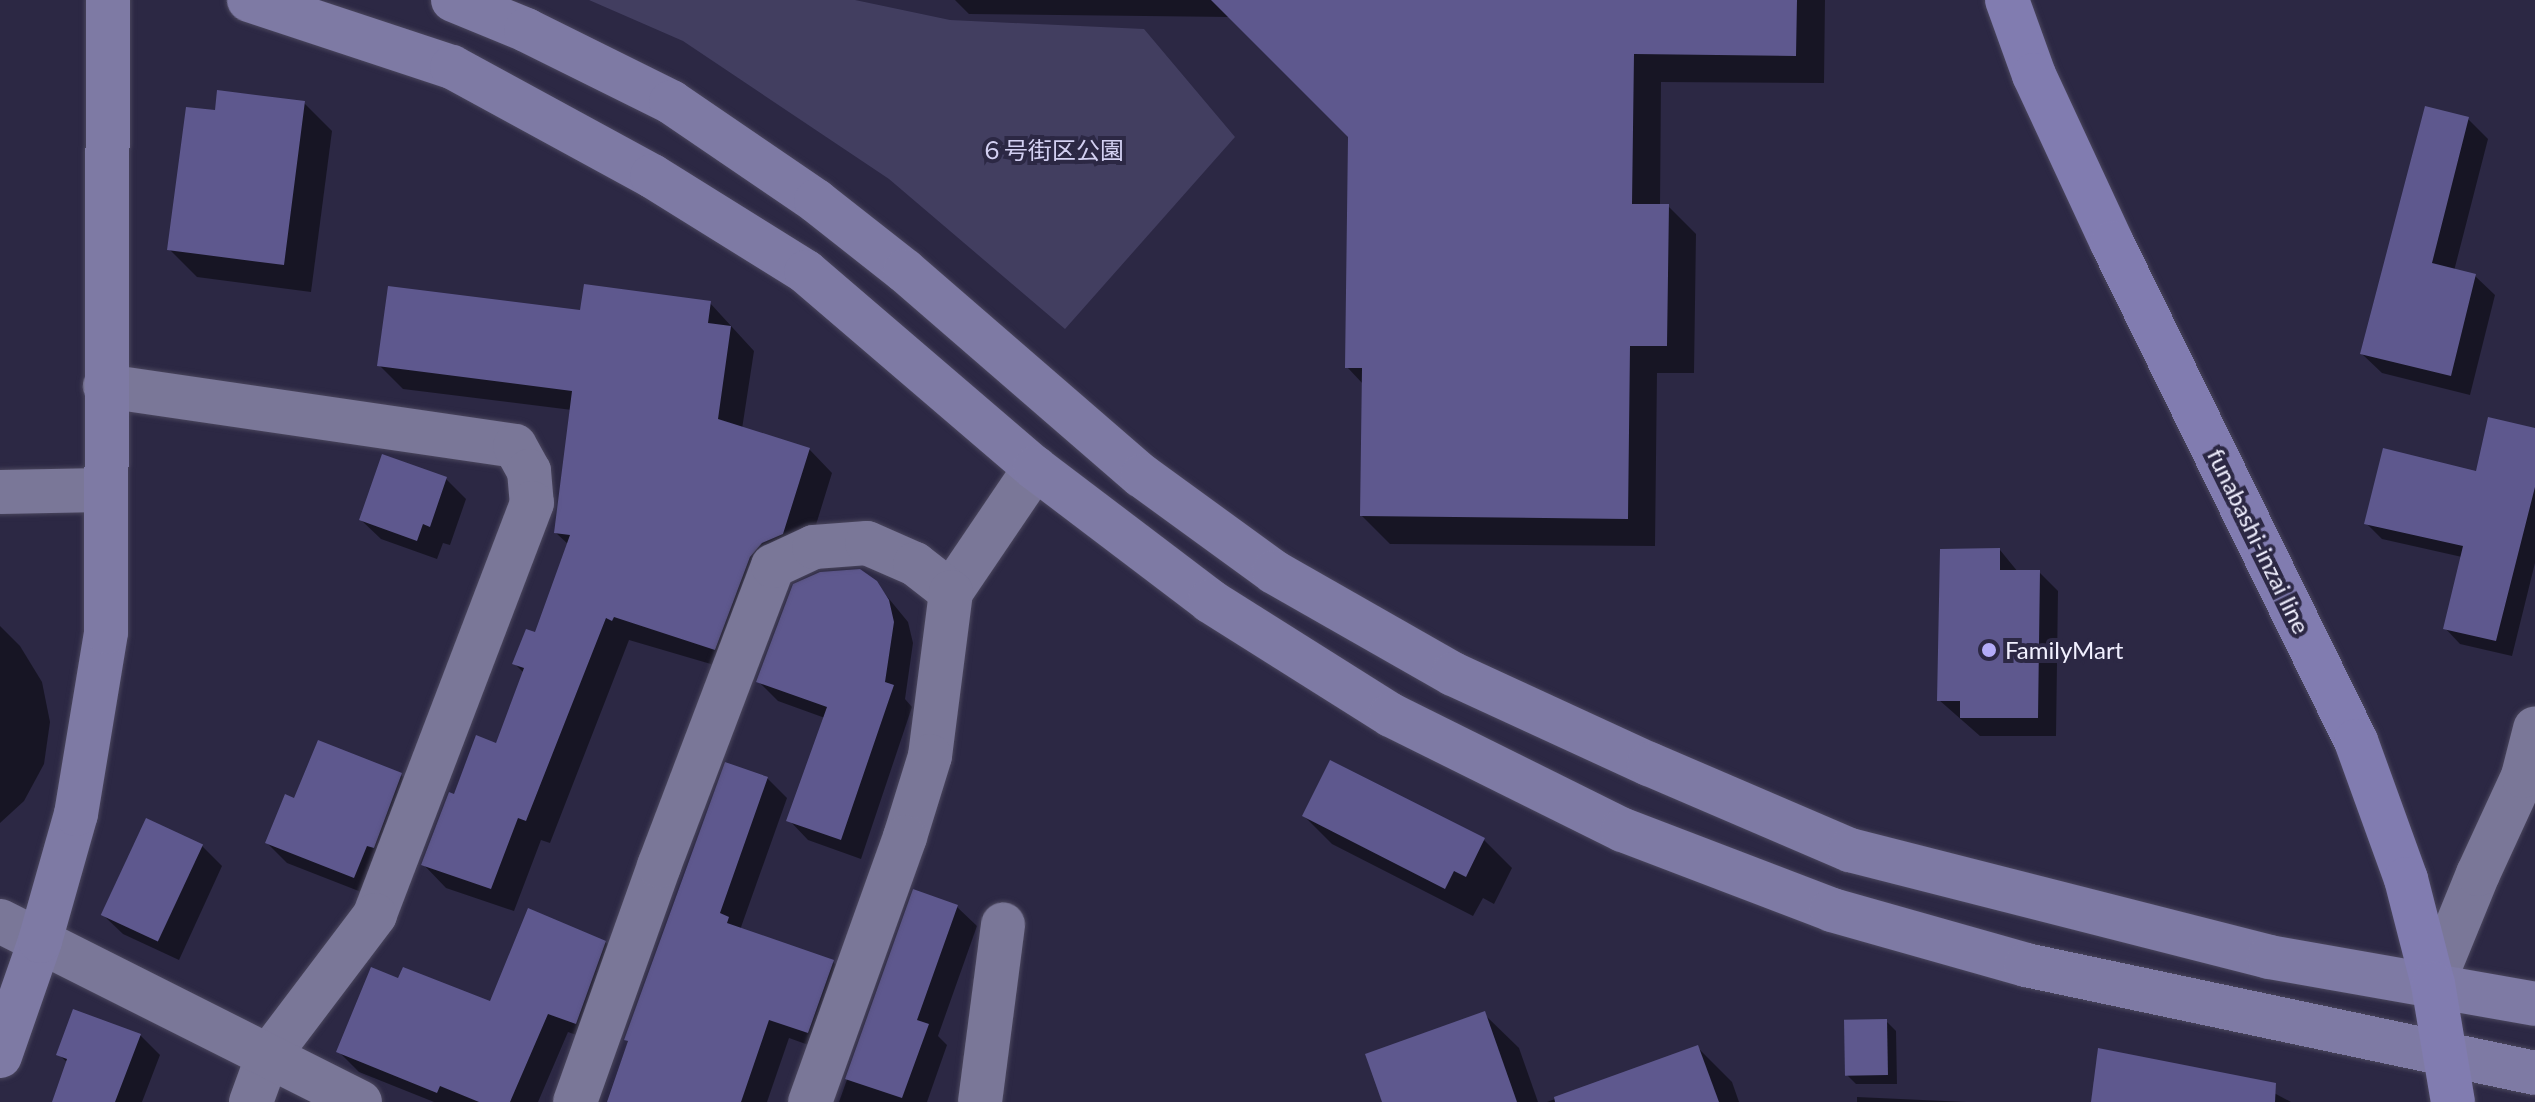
<!DOCTYPE html>
<html>
<head>
<meta charset="utf-8">
<style>
	body { margin:0 }
	#map { position:relative; width:2535px; height:1102px; overflow:hidden; background:#2c2844; font-family:Lato,"Noto Sans JP",sans-serif }
	div>[style] { position:absolute }
	.green>* { inset:0; background:#423e60 }
	.shadow>* { inset:0; background:#0007 }
	.building>* { inset:0; background:#5e588e; transform-origin:0 0 }
	.roads { filter:drop-shadow(0 0 2px #4a465d) drop-shadow(0 0 2px #4a465d) }
	.street>* { height:44px; margin:-22px; padding:0 22px; transform-origin:22px; border-radius:22px; background:#7a7798 }
	.secondary>* { height:44px; margin:-22px; padding:0 22px; transform-origin:22px; border-radius:22px; background:#7e7aa4 }
	.primary>* { height:44px; margin:-22px; padding:0 22px; transform-origin:22px; border-radius:22px; background:#817cb0 }
	.dots>* { width:22px; height:22px; translate:-50% -50%; box-sizing:border-box; border:4px solid #2c2844; border-radius:50% }
	span { translate:-50% -50%; white-space:nowrap; text-align:center; line-height:1.15; -webkit-text-stroke:8px #2c2844; paint-order:stroke }
	.park-label { font-size:24px; color:#d3d0f2 }
	.street-label { font-size:24px; color:#f1f0ff }
	.poi-label { font-size:24px; color:#f1f0ff }
	.left { translate:0 -50%; text-align:left }
</style>
</head>
<body>
<div id="map">
	<div class="green">
		<div style="clip-path:polygon(589px 0,855px 0,950px 20px,1144px 29px,1235px 137px,1065px 329px,889px 179px,683px 41px)"></div>
	</div>
	<div class="shadow">
		<div style="clip-path:polygon(955px 0,1825px 0,1824px 83px,1661px 82px,1660px 206px,1668px 206px,1696px 234px,1694px 373px,1657px 373px,1655px 546px,1390px 544px,1362px 516px,1363px 384px,1347px 367px,1350px 136px,1230px 17px,969px 14px)"></div>
		<div style="clip-path:polygon(304px 103px,332px 131px,311px 292px,197px 277px,169px 249px,216px 112px)"></div>
		<div style="clip-path:polygon(2468px 119px,2488px 139px,2454px 271px,2475px 276px,2495px 295px,2470px 395px,2382px 373px,2362px 354px)"></div>
		<div style="clip-path:polygon(710px 303px,754px 351px,742px 429px,809px 449px,832px 473px,806px 557px,786px 566px,738px 672px,629px 640px,550px 843px,541px 840px,514px 911px,446px 888px,423px 864px,455px 797px,498px 745px,524px 673px,514px 663px,537px 635px,569px 545px,556px 533px,572px 410px,403px 389px,379px 365px,582px 312px)"></div>
		<div style="clip-path:polygon(2535px 430px,2535px 563px,2512px 656px,2460px 644px,2445px 628px,2462px 557px,2382px 539px,2367px 524px,2477px 474px)"></div>
		<div style="clip-path:polygon(446px 479px,466px 499px,450px 545px,443px 543px,437px 559px,381px 539px,361px 520px)"></div>
		<div style="clip-path:polygon(2000px 550px,2018px 572px,2039px 572px,2058px 591px,2056px 736px,1980px 736px,1939px 700px)"></div>
		<div style="clip-path:polygon(876px 583px,908px 622px,913px 643px,905px 699px,912px 707px,861px 859px,808px 840px,789px 820px,825px 718px,778px 701px,758px 681px)"></div>
		<div style="clip-path:polygon(0 626px,20px 646px,42px 682px,50px 722px,44px 764px,24px 801px,0 823px)"></div>
		<div style="clip-path:polygon(401px 775px,421px 795px,374px 897px,287px 863px,267px 843px,296px 800px)"></div>
		<div style="clip-path:polygon(767px 778px,787px 798px,740px 930px,833px 962px,853px 982px,828px 1052px,789px 1038px,767px 1102px,609px 1102px,629px 1043px,626px 1039px)"></div>
		<div style="clip-path:polygon(1304px 816px,1484px 840px,1512px 868px,1494px 904px,1483px 898px,1473px 916px,1332px 844px)"></div>
		<div style="clip-path:polygon(147px 820px,202px 846px,222px 866px,179px 960px,123px 934px,103px 915px)"></div>
		<div style="clip-path:polygon(914px 892px,957px 907px,977px 926px,938px 1036px,947px 1045px,927px 1102px,839px 1102px)"></div>
		<div style="clip-path:polygon(605px 942px,625px 962px,596px 1042px,568px 1032px,538px 1102px,434px 1102px,359px 1072px,339px 1052px,400px 981px,491px 1004px)"></div>
		<div style="clip-path:polygon(1484px 1014px,1519px 1048px,1538px 1102px,1384px 1102px)"></div>
		<div style="clip-path:polygon(1886px 1021px,1896px 1031px,1897px 1084px,1856px 1084px,1846px 1074px)"></div>
		<div style="clip-path:polygon(140px 1035px,160px 1055px,142px 1102px,54px 1102px,68px 1063px,58px 1054px)"></div>
		<div style="clip-path:polygon(1697px 1047px,1732px 1082px,1739px 1102px,1547px 1102px)"></div>
		<div style="clip-path:polygon(2261px 1086px,2291px 1102px,2093px 1102px)"></div>
		<div style="clip-path:polygon(1857px 1097px,1966px 1102px,1857px 1102px)"></div>
	</div>
	<div class="building">
		<div style="clip-path:polygon(1211px 0,1797px 0,1796px 56px,1634px 54px,1632px 204px,1669px 204px,1667px 346px,1630px 346px,1628px 519px,1360px 516px,1362px 368px,1345px 368px,1348px 137px)"></div>
		<div style="clip-path:polygon(217px 90px,305px 101px,284px 265px,167px 250px,186px 107px,215px 110px)"></div>
		<div style="clip-path:polygon(2425px 106px,2469px 117px,2432px 263px,2476px 274px,2451px 376px,2360px 354px)"></div>
		<div style="clip-path:polygon(584px 284px,711px 301px,708px 323px,731px 326px,718px 419px,810px 448px,783px 534px,762px 543px,750px 557px,715px 650px,614px 617px,612px 621px,606px 618px,526px 821px,518px 818px,491px 889px,421px 865px,449px 792px,454px 794px,476px 735px,496px 743px,524px 668px,512px 664px,526px 629px,535px 632px,570px 535px,554px 533px,572px 391px,377px 366px,388px 286px,580px 310px)"></div>
		<div style="clip-path:polygon(2488px 417px,2535px 428px,2535px 487px,2496px 641px,2443px 629px,2463px 546px,2364px 524px,2383px 448px,2476px 471px)"></div>
		<div style="clip-path:polygon(382px 454px,447px 477px,430px 527px,423px 524px,417px 541px,359px 520px)"></div>
		<div style="clip-path:polygon(2000px 548px,2000px 570px,2040px 570px,2038px 718px,1960px 718px,1960px 701px,1937px 701px,1940px 549px)"></div>
		<div style="clip-path:polygon(860px 569px,877px 581px,889px 600px,894px 622px,885px 682px,894px 685px,841px 840px,786px 821px,827px 707px,756px 682px,793px 584px,820px 572px)"></div>
		<div style="clip-path:polygon(318px 740px,402px 773px,374px 848px,367px 846px,354px 878px,265px 843px,285px 794px,294px 798px)"></div>
		<div style="clip-path:polygon(1330px 760px,1485px 838px,1466px 877px,1454px 871px,1445px 889px,1302px 816px)"></div>
		<div style="clip-path:polygon(725px 762px,768px 777px,720px 913px,729px 917px,727px 923px,834px 960px,808px 1033px,769px 1020px,741px 1102px,607px 1102px,628px 1041px,624px 1040px)"></div>
		<div style="left:146px;top:818px;width:63px;height:107px;rotate:25deg"></div>
		<div style="clip-path:polygon(913px 889px,958px 905px,917px 1020px,929px 1024px,902px 1098px,845px 1079px)"></div>
		<div style="clip-path:polygon(528px 908px,606px 941px,576px 1024px,548px 1014px,510px 1102px,479px 1102px,440px 1086px,437px 1093px,336px 1052px,371px 967px,398px 978px,403px 967px,490px 1001px)"></div>
		<div style="clip-path:polygon(73px 1009px,141px 1034px,115px 1102px,52px 1102px,67px 1059px,56px 1055px)"></div>
		<div style="clip-path:polygon(1485px 1011px,1517px 1102px,1382px 1102px,1365px 1054px)"></div>
		<div style="left:1887px;top:1019px;width:56px;height:43px;rotate:89deg"></div>
		<div style="clip-path:polygon(1698px 1045px,1719px 1102px,1555px 1102px,1554px 1097px)"></div>
		<div style="clip-path:polygon(2098px 1048px,2276px 1083px,2275px 1102px,2091px 1102px)"></div>
	</div>
	<div class="roads">
		<div class="street">
			<div style="left:105px;top:386px;width:414px;rotate:8.3deg"></div>
			<div style="left:515px;top:446px;width:29px;rotate:61deg"></div>
			<div style="left:529px;top:471px;width:32px;rotate:85deg"></div>
			<div style="left:532px;top:503px;width:441px;rotate:110.9deg"></div>
			<div style="left:375px;top:915px;width:179px;rotate:127.1deg"></div>
			<div style="left:267px;top:1058px;width:47px;rotate:110deg"></div>
			<div style="left:0;top:492px;width:105px;rotate:-1.1deg"></div>
			<div style="left:951px;top:592px;width:150px;rotate:-55.9deg"></div>
			<div style="left:0;top:921px;width:403px;rotate:26.7deg"></div>
			<div style="left:2433px;top:984px;width:119px;rotate:-67.8deg"></div>
			<div style="left:2478px;top:874px;width:108px;rotate:-65.3deg"></div>
			<div style="left:2523px;top:776px;width:49px;rotate:-75.7deg"></div>
			<div style="left:575px;top:1102px;width:251px;rotate:-70.4deg"></div>
			<div style="left:659px;top:866px;width:321px;rotate:-69.2deg"></div>
			<div style="left:773px;top:566px;width:45px;rotate:-24.9deg"></div>
			<div style="left:814px;top:547px;width:53px;rotate:-4.3deg"></div>
			<div style="left:867px;top:543px;width:52px;rotate:23.6deg"></div>
			<div style="left:915px;top:564px;width:46px;rotate:37.9deg"></div>
			<div style="left:951px;top:592px;width:165px;rotate:97.3deg"></div>
			<div style="left:930px;top:756px;width:85px;rotate:107.2deg"></div>
			<div style="left:905px;top:837px;width:282px;rotate:109.7deg"></div>
			<div style="left:980px;top:1102px;width:179px;rotate:-82.6deg"></div>
		</div>
		<div class="secondary">
			<div style="left:249px;top:0;width:214px;rotate:18.3deg"></div>
			<div style="left:452px;top:67px;width:228px;rotate:28.6deg"></div>
			<div style="left:652px;top:176px;width:181px;rotate:31.9deg"></div>
			<div style="left:806px;top:272px;width:301px;rotate:40.6deg"></div>
			<div style="left:1035px;top:468px;width:220px;rotate:37.2deg"></div>
			<div style="left:1210px;top:601px;width:214px;rotate:32.2deg"></div>
			<div style="left:1391px;top:715px;width:259px;rotate:26.4deg"></div>
			<div style="left:1623px;top:830px;width:224px;rotate:20.9deg"></div>
			<div style="left:1832px;top:910px;width:202px;rotate:15.8deg"></div>
			<div style="left:2026px;top:965px;width:520px;rotate:11.98deg"></div>
			<div style="left:453px;top:0;width:79px;rotate:22.3deg"></div>
			<div style="left:526px;top:30px;width:162px;rotate:26.4deg"></div>
			<div style="left:671px;top:102px;width:176px;rotate:34.3deg"></div>
			<div style="left:816px;top:201px;width:113px;rotate:38.2deg"></div>
			<div style="left:905px;top:271px;width:313px;rotate:40.9deg"></div>
			<div style="left:1142px;top:476px;width:163px;rotate:36deg"></div>
			<div style="left:1274px;top:572px;width:206px;rotate:29.7deg"></div>
			<div style="left:1453px;top:674px;width:216px;rotate:24.7deg"></div>
			<div style="left:1649px;top:764px;width:219px;rotate:23.2deg"></div>
			<div style="left:1850px;top:850px;width:432px;rotate:14.3deg"></div>
			<div style="left:2269px;top:957px;width:270px;rotate:10deg"></div>
			<div style="left:0;top:1056px;width:122px;rotate:-70.8deg"></div>
			<div style="left:40px;top:941px;width:132px;rotate:-74.2deg"></div>
			<div style="left:76px;top:814px;width:184px;rotate:-80.6deg"></div>
			<div style="left:106px;top:632px;width:632px;rotate:-89.82deg"></div>
		</div>
		<div class="primary">
			<div style="left:2007px;top:0;width:80px;rotate:70.2deg"></div>
			<div style="left:2034px;top:75px;width:185px;rotate:65.1deg"></div>
			<div style="left:2112px;top:243px;width:555px;rotate:63.9deg"></div>
			<div style="left:2356px;top:741px;width:147px;rotate:70.1deg"></div>
			<div style="left:2406px;top:879px;width:108px;rotate:75.6deg"></div>
			<div style="left:2433px;top:984px;width:120px;rotate:80.4deg"></div>
		</div>
	</div>
	<div class="dots">
		<div style="left:1989px;top:650px;background:#b4acf9"></div>
	</div>
	<div class="park-label">
		<span style="left:1052px;top:150px">６号街区公園</span>
	</div>
	<div class="street-label">
		<span style="left:2259px;top:541px;rotate:64deg">funabashi-inzai line</span>
	</div>
	<div class="poi-label">
		<span class="left" style="left:2005px;top:650px">FamilyMart</span>
	</div>
</div>
</body>
</html>
